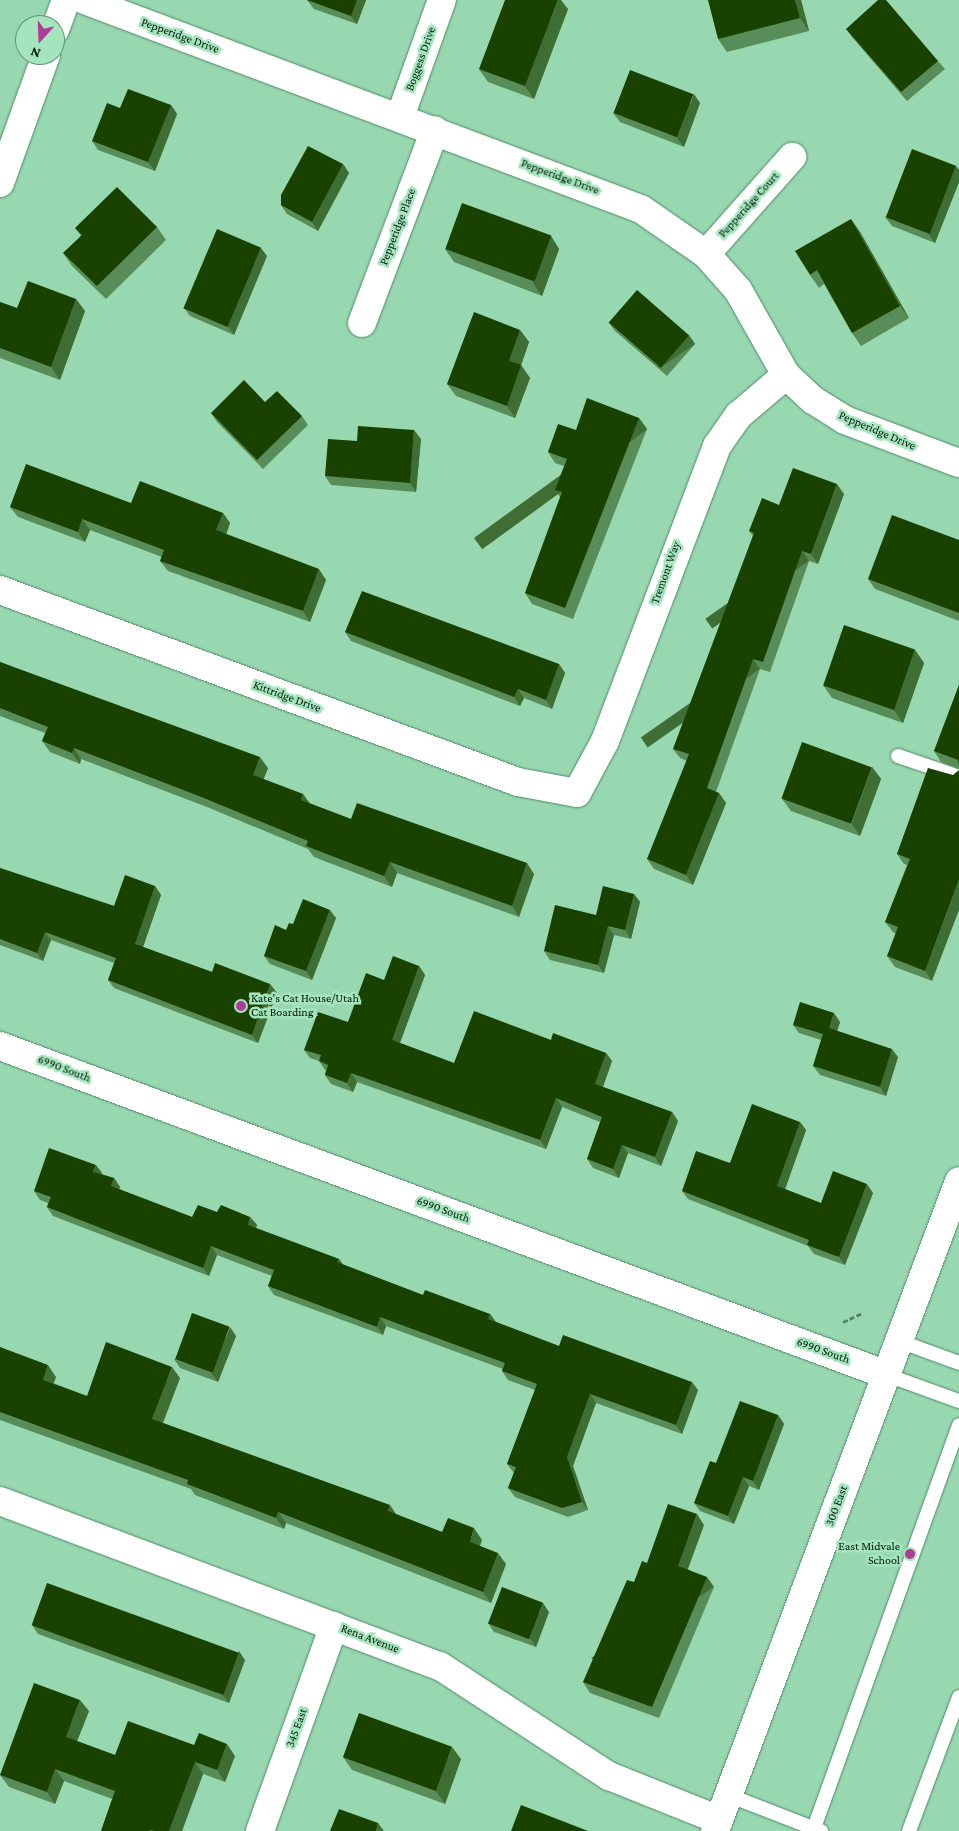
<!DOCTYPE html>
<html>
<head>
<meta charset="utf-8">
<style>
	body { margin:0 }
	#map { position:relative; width:959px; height:1831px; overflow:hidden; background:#98d8b0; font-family:"Crimson Pro",serif }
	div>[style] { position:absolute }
	.path>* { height:3px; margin-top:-1.5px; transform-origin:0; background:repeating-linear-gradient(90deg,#548265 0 5px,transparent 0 7.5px) }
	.roads { filter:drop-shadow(0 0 1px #4d8b67) drop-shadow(0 0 1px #4d8b67) }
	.lane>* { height:14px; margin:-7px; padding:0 7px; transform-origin:7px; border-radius:7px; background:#fff }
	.street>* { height:28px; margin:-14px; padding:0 14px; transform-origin:14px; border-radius:14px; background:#fff }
	.wall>* { inset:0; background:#588c58 }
	.shaded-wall>* { inset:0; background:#3f6e35; transform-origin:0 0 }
	.building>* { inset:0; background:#194100; transform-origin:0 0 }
	.dots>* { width:14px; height:14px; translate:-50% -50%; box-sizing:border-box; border:2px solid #a4e5bd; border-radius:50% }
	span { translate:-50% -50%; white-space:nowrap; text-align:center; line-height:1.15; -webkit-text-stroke:5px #a4e5bd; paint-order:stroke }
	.street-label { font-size:12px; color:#001709 }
	.poi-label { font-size:12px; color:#001709 }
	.left { translate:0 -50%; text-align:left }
	.right { translate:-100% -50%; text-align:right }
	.north { position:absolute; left:15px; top:15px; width:50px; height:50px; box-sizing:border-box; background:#a4e5bd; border:1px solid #629375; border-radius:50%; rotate:200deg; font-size:14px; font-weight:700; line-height:20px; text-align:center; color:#001709 }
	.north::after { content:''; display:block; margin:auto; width:18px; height:22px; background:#ae3c97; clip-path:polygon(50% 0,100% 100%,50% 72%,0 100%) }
</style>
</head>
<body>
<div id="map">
	<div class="path">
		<div style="left:843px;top:1322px;width:21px;rotate:-25deg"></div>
	</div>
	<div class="roads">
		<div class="lane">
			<div style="left:898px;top:756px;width:65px;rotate:19deg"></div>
			<div style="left:899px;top:1341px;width:64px;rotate:20.1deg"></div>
			<div style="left:887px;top:1375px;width:77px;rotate:19.9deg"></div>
			<div style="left:728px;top:1795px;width:100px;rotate:21.2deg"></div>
			<div style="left:814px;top:1828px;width:428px;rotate:-70.2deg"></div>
			<div style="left:909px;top:1831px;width:143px;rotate:-69.5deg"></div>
		</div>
		<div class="street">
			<div style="left:84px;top:0;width:595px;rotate:20.57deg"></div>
			<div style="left:641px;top:209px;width:79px;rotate:34.7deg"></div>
			<div style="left:706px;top:254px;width:48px;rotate:48.4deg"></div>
			<div style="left:738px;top:290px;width:98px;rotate:60.5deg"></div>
			<div style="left:786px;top:375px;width:37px;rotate:43deg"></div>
			<div style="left:813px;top:400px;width:38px;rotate:32deg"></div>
			<div style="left:845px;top:420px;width:122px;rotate:20.7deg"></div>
			<div style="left:55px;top:30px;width:32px;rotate:-70deg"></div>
			<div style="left:400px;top:117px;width:124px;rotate:-70.3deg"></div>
			<div style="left:0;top:183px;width:136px;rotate:-70.2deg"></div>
			<div style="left:706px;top:254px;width:130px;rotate:-48.4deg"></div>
			<div style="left:362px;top:323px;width:206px;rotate:-69.3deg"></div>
			<div style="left:0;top:590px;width:552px;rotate:20.34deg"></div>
			<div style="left:518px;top:782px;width:60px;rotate:10.6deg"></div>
			<div style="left:577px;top:793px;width:59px;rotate:-61.7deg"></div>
			<div style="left:605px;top:741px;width:316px;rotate:-69.2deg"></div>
			<div style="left:717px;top:446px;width:38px;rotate:-55deg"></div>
			<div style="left:739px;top:415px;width:62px;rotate:-40.4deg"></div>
			<div style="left:0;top:1046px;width:946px;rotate:20.35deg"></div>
			<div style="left:0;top:1501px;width:470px;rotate:20.6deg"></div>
			<div style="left:440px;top:1666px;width:202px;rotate:33.1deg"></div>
			<div style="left:609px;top:1776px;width:118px;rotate:21.8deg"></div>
			<div style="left:260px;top:1831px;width:218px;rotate:-70.2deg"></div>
			<div style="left:715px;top:1831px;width:694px;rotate:-69.42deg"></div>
		</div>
	</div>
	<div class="wall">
		<div style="clip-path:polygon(307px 0,366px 0,357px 24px,314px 9px)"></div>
		<div style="clip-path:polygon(801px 0,809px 31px,727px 52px,718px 39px)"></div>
		<div style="clip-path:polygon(568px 9px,534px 99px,488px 82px,479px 69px)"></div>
		<div style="clip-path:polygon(846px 29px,938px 61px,945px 69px,907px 101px,852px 37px)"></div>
		<div style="clip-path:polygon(700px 103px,684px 147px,620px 122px,613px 113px)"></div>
		<div style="clip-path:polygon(171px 105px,177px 114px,155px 171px,98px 150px,92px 141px,120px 108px)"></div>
		<div style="clip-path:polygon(343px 164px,349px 173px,318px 231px,287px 214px,281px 205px)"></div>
		<div style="clip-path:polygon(956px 166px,959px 170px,959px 182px,935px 243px,892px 226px,885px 217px)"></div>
		<div style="clip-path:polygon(851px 219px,860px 232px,909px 318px,861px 346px,852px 333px,824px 284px,819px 288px,810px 275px)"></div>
		<div style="clip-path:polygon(157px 227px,166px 240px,106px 299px,72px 266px,63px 253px,81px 236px,75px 228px)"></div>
		<div style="clip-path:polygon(551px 236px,559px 249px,542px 296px,454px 262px,445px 249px)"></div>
		<div style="clip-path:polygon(267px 256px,234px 335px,190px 316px,184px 308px)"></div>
		<div style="clip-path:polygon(76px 299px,85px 311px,60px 380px,0 358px,0 302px,17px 308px)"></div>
		<div style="clip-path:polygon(608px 322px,695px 344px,667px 376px,615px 331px)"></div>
		<div style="clip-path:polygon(520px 330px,529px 342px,521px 365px,530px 378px,515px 418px,456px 396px,447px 384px)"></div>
		<div style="clip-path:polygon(265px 402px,302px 416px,308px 425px,263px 469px,217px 422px,211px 413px)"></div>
		<div style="clip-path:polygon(639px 418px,647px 429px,573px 619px,532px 604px,525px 593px,560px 497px,555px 490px,564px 466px,555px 463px,548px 452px,576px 430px)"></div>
		<div style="clip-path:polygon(421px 439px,416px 492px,331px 485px,325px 476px,357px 441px)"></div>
		<div style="clip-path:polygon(844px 494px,818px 564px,809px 561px,770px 672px,760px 669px,716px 792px,719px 793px,726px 803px,693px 885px,654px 869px,647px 859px,687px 761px,680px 758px,673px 749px,753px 536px,749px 531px,779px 505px)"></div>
		<div style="clip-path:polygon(131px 503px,223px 513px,230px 523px,226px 534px,326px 580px,310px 622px,168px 571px,160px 561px,162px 557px,90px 530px,85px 542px,18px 517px,10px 507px)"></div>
		<div style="clip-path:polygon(959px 540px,959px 621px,875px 589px,868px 579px)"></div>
		<div style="clip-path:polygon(345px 632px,559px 664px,565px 673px,552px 709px,524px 698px,520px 706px,351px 641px)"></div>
		<div style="clip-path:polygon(915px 650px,924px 663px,903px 723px,832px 698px,823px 685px)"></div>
		<div style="clip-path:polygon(0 662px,268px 768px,263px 779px,303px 794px,309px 803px,351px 819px,534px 874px,519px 917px,397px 873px,392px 887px,314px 857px,308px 849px,207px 807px,81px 759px,80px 764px,50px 752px,42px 741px,45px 733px,0 716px)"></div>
		<div style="clip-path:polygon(959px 685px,959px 769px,941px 762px,934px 751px)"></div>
		<div style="clip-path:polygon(872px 767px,881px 779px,860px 836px,791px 811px,782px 799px)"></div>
		<div style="clip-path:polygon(928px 768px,932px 981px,895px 967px,887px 956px,896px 934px,893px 932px,885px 922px,907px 865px,904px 864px,897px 854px)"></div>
		<div style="clip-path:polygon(0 868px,114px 906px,155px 886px,161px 895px,143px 947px,212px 972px,270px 984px,277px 993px,258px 1043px,114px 988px,108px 980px,114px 963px,51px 940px,43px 961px,0 945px)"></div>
		<div style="clip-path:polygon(634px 894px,640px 902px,631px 939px,614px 935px,604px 973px,550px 960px,544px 951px,596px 915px)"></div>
		<div style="clip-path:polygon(336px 918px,312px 980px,270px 964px,264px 956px,286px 930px,293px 924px)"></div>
		<div style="clip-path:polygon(419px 966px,425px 975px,400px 1043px,454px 1063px,551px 1040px,606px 1053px,612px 1061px,603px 1087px,672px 1112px,678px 1121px,661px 1166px,628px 1153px,619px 1178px,593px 1168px,587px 1159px,600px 1122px,562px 1107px,546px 1149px,357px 1082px,353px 1092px,331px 1084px,325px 1075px,326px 1070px,325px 1070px,319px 1061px,310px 1058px,304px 1050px,348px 1022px,384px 980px)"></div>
		<div style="clip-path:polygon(840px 1022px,837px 1031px,898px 1057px,886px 1096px,820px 1075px,813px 1066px,821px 1040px,799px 1033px,793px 1025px)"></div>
		<div style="clip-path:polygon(800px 1122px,806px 1130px,785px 1189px,821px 1203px,873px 1193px,845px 1265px,814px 1254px,808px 1246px,688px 1199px,682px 1191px,730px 1163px)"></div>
		<div style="clip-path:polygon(102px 1173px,102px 1174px,114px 1178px,120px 1187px,119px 1189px,192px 1217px,217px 1212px,250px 1217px,257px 1225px,256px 1228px,339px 1259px,343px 1265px,423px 1295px,490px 1314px,496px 1322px,559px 1346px,698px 1390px,682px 1434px,596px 1403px,573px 1466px,588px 1510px,568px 1517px,515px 1497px,508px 1488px,514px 1473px,507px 1464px,535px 1390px,508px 1380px,502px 1371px,503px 1369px,386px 1326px,383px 1335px,274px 1295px,268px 1286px,272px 1276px,217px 1255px,209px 1276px,53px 1216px,47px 1207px,48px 1203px,40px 1200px,34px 1191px)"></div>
		<div style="clip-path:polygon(236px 1336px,218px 1382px,180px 1368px,174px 1359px)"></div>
		<div style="clip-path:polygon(0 1347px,56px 1377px,53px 1383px,87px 1396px,180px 1378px,163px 1423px,442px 1532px,482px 1540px,480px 1546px,506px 1564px,491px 1603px,286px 1523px,284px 1529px,195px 1495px,191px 1489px,0 1420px)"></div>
		<div style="clip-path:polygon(778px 1415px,784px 1424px,759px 1490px,749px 1486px,734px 1524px,700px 1511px,694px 1503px,716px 1463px)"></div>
		<div style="clip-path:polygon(704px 1525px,688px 1569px,714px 1587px,659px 1718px,590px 1693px,583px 1682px,634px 1582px)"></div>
		<div style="clip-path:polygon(549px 1612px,536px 1647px,494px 1632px,488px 1623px)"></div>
		<div style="clip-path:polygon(32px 1625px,245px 1660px,229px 1703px,38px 1634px)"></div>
		<div style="clip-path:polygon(89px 1711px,77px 1741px,115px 1755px,194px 1745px,235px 1756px,225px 1782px,203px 1774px,182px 1831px,101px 1831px,112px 1799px,64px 1781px,55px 1804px,9px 1787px,0 1775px)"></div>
		<div style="clip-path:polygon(343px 1757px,461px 1759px,445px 1804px,352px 1770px)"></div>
	</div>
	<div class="shaded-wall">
		<div style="clip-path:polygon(357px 0,366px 0,357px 24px,351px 16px)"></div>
		<div style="clip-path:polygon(558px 0,561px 0,568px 9px,534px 99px,525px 86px)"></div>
		<div style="clip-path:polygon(795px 0,801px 0,809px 31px,800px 18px)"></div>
		<div style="clip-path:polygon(694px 94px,700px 103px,684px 147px,677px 138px)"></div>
		<div style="clip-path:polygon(171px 105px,177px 114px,155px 171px,148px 162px)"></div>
		<div style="clip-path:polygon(343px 164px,349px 173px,318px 231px,312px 222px)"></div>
		<div style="clip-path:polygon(956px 166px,959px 170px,959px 182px,935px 243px,929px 234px)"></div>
		<div style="clip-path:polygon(851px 219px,860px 232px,909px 318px,900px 306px)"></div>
		<div style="clip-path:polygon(551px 236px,559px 249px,542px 296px,533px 283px)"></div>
		<div style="clip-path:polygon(261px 248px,267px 256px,234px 335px,228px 326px)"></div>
		<div style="clip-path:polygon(76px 299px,85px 311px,60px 380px,51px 367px)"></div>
		<div style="clip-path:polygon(520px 330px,529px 342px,518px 374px,509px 361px)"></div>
		<div style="left:689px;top:335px;width:11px;height:43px;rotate:56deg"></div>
		<div style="clip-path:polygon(521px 365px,530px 378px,515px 418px,507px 406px)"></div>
		<div style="left:639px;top:418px;width:14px;height:204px;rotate:54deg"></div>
		<div style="clip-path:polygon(414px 430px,421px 439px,416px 492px,410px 483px)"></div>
		<div style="clip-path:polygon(837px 484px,844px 494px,818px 564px,811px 554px)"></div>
		<div style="clip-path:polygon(223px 513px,230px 523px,224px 541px,216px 530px)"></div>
		<div style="clip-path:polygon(82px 519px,90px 530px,85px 542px,78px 532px)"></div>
		<div style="left:802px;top:551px;width:12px;height:118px;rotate:55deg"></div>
		<div style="clip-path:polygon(319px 569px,326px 580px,310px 622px,303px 611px)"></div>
		<div style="clip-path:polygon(915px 650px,924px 663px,903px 723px,894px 710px)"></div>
		<div style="left:753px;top:659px;width:12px;height:137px;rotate:55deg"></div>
		<div style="clip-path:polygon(559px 664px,565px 673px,552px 709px,546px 700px)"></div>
		<div style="clip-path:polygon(518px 689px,524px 698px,520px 706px,514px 697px)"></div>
		<div style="clip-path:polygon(74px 748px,81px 759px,80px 764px,72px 753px)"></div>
		<div style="clip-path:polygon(260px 757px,268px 768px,261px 786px,253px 775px)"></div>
		<div style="clip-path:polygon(872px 767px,881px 779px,860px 836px,852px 824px)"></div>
		<div style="clip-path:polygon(719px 793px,726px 803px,693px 885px,686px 875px)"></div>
		<div style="clip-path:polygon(303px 794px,311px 805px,301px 800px)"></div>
		<div style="clip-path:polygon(390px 862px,397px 873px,392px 887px,384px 876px)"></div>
		<div style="clip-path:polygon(527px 863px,534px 874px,519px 917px,512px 906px)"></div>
		<div style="clip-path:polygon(959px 880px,959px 910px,932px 981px,925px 971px)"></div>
		<div style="clip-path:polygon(155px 886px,161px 895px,141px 953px,135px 944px)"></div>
		<div style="clip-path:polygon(634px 894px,640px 902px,631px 939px,625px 930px)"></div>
		<div style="clip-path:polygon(330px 910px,336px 918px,312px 980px,306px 971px)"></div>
		<div style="clip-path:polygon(608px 926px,614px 935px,604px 973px,598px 965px)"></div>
		<div style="clip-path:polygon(45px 932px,51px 940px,43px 961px,37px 953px)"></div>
		<div style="clip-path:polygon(419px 966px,425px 975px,398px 1048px,392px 1040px)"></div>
		<div style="clip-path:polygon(270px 984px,277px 993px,258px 1043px,252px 1035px)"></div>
		<div style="clip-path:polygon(834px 1013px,840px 1022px,835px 1037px,829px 1028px)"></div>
		<div style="clip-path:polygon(892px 1049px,898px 1057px,886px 1096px,880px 1087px)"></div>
		<div style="clip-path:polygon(606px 1053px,612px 1061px,601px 1092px,595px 1084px)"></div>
		<div style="clip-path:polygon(351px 1073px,357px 1082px,353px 1092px,347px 1083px)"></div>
		<div style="clip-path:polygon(556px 1098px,562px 1107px,546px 1149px,540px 1140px)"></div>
		<div style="clip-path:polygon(672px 1112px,678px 1121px,661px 1166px,655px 1157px)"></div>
		<div style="clip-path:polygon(800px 1122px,806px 1130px,783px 1195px,777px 1186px)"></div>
		<div style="clip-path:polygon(622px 1145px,628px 1153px,619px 1178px,613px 1169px)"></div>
		<div style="clip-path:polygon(96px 1165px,102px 1173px,100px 1180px,93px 1172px)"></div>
		<div style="clip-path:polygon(114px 1178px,120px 1187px,117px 1195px,111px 1186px)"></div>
		<div style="clip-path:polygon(867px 1184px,873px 1193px,845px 1265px,839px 1257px)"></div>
		<div style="clip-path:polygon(250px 1217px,257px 1225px,254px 1233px,248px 1225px)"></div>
		<div style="clip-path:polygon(211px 1246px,217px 1255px,209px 1276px,203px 1268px)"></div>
		<div style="clip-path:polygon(339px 1259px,345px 1267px,337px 1262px)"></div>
		<div style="clip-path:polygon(490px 1314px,496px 1322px,488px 1319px)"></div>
		<div style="clip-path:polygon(380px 1317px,386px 1326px,383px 1335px,377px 1327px)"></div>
		<div style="clip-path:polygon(230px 1327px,236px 1336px,218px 1382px,212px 1374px)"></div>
		<div style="clip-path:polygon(48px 1365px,56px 1377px,51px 1391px,43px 1380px)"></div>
		<div style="clip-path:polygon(172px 1367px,180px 1378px,160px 1430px,152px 1419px)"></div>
		<div style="clip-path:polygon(692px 1382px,698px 1390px,682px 1434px,676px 1425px)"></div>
		<div style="clip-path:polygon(590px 1394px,596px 1403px,573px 1466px,588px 1510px,582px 1502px,567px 1457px)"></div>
		<div style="clip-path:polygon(778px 1415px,784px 1424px,759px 1490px,753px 1481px)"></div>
		<div style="clip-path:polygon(743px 1477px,749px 1486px,734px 1524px,728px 1516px)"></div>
		<div style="clip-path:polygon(390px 1505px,398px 1517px,388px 1511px)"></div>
		<div style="clip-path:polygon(278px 1512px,286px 1523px,284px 1529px,276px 1518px)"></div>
		<div style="clip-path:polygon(697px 1514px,704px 1525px,685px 1576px,678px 1566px)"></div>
		<div style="clip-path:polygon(474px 1528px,482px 1540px,477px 1553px,470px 1542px)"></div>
		<div style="clip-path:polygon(498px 1553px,506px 1564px,491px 1603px,483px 1592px)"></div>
		<div style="left:707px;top:1577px;width:12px;height:141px;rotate:55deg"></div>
		<div style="clip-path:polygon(543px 1603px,549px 1612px,536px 1647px,530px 1638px)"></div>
		<div style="clip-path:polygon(239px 1651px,245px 1660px,229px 1703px,222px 1694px)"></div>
		<div style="clip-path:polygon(80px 1700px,89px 1711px,74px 1749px,66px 1737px)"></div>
		<div style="clip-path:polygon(227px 1744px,235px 1756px,225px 1782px,217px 1770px)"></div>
		<div style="clip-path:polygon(452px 1747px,461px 1759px,445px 1804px,436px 1791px)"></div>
		<div style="clip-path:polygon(195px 1762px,203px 1774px,182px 1831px,169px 1831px)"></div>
		<div style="clip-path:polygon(55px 1769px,64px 1781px,55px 1804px,47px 1792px)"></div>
		<div style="clip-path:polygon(378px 1823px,384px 1831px,376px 1831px)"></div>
	</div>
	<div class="building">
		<div style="clip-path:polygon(307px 0,357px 0,351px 16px)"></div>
		<div style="clip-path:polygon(505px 0,558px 0,525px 86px,479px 69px)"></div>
		<div style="clip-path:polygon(708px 0,795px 0,800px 18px,718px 39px)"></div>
		<div style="clip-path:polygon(878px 0,886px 0,938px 61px,901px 92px,846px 29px)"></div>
		<div style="left:630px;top:70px;width:68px;height:46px;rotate:21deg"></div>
		<div style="clip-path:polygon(128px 89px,171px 105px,148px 162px,92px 141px,107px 103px,120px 108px)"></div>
		<div style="clip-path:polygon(308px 146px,343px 164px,312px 222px,281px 205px,281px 195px)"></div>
		<div style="left:912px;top:149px;width:47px;height:73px;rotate:21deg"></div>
		<div style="clip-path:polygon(117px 187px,157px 227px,97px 286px,63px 253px,82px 235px,75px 228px)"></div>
		<div style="left:462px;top:203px;width:95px;height:49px;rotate:20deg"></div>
		<div style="clip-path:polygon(851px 219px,900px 306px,852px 333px,817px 270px,810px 275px,795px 251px)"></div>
		<div style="left:217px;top:229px;width:48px;height:86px;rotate:23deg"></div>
		<div style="clip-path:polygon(28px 281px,76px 299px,51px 367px,0 348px,0 302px,17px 308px)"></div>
		<div style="left:637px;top:290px;width:69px;height:43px;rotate:41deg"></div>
		<div style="clip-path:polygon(474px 312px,520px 330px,509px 361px,521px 365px,507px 406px,447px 384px)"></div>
		<div style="clip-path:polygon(244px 380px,265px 402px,277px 391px,302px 416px,257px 460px,211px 413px)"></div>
		<div style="clip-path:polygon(587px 398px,639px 418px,565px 608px,525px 593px,562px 492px,555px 490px,567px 459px,548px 452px,558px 424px,576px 430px)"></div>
		<div style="clip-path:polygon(358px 426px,414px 430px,410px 483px,325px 476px,328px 439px,357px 441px)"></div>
		<div style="clip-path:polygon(26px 464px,131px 503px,140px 481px,223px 513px,216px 530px,319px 569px,303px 611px,160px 561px,164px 550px,82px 519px,78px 532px,10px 507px)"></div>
		<div style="clip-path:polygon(793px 468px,837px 484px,811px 554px,802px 551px,763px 662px,753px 659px,707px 788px,719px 793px,686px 875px,647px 859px,689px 754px,673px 749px,754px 533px,749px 531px,762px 498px,779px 505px)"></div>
		<div style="clip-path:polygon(892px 515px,959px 540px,959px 613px,868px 579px)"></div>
		<div style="clip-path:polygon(362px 591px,559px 664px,546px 700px,518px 689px,514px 697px,345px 632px)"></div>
		<div style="left:844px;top:625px;width:75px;height:64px;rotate:19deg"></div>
		<div style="clip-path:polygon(0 662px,260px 757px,253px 775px,303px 794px,301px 800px,351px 819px,357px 803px,527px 863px,512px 906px,390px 862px,384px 876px,306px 846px,308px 841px,199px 796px,74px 748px,72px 753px,42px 741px,48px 727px,0 708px)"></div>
		<div style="clip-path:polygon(959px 685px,959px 766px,958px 760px,934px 751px)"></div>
		<div style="left:802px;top:742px;width:74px;height:60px;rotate:20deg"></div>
		<div style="clip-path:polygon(928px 768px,953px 775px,959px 770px,959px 880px,925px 971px,887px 956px,898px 927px,885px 922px,910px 859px,897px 854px)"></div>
		<div style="clip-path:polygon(0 868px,114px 906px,125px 875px,155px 886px,135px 944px,212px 972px,215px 963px,270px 984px,252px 1035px,108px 980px,116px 958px,45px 932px,37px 953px,0 939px)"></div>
		<div style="clip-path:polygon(603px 886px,634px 894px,625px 930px,608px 926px,598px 965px,544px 951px,555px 905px,596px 915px)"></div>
		<div style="clip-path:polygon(303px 899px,330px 910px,306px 971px,264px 956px,275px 925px,286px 930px,289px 923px,293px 924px)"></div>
		<div style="clip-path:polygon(393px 956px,419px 966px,392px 1040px,454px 1063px,474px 1011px,551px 1040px,553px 1033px,606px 1053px,595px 1084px,672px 1112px,655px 1157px,622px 1145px,613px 1169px,587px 1159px,602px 1117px,556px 1098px,540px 1140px,351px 1073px,347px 1083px,325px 1075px,328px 1065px,319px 1061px,321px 1055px,304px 1050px,318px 1012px,348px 1022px,366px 973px,384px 980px)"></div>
		<div style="clip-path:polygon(800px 1002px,834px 1013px,829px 1028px,892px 1049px,880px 1087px,813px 1066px,823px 1034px,793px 1025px)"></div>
		<div style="clip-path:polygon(752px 1104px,800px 1122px,777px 1186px,821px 1203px,833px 1171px,867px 1184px,839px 1257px,807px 1245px,809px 1240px,682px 1191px,696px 1151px,730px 1163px)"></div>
		<div style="clip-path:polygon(49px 1148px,96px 1165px,93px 1172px,114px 1178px,111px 1186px,192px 1217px,198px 1205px,217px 1212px,221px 1205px,250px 1217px,248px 1225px,339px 1259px,337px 1262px,423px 1295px,425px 1290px,490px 1314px,488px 1319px,559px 1346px,563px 1335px,692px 1382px,676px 1425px,590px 1394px,567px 1457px,582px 1502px,562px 1508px,508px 1488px,516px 1467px,507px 1464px,537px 1384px,502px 1371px,505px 1363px,380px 1317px,377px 1327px,268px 1286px,274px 1270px,211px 1246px,203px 1268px,47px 1207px,51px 1197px,34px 1191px)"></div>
		<div style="left:192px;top:1313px;width:40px;height:49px;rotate:20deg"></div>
		<div style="clip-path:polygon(106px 1342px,172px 1367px,152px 1419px,390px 1505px,388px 1511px,442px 1532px,448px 1518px,474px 1528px,470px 1542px,498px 1553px,483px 1592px,278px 1512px,276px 1518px,187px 1484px,188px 1480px,0 1412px,0 1347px,48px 1365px,43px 1380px,87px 1396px)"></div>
		<div style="clip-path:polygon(740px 1401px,778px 1415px,753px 1481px,743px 1477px,728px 1516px,694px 1503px,710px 1461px,716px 1463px)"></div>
		<div style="clip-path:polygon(668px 1504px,697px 1514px,678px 1566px,707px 1577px,652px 1707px,583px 1682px,627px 1580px,634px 1582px,642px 1561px,647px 1563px)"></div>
		<div style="left:47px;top:1583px;width:204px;height:45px;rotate:20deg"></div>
		<div style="left:502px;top:1587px;width:44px;height:39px;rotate:21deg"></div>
		<div style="clip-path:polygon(34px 1683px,80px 1700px,66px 1737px,115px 1755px,128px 1721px,194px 1745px,199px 1733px,227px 1744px,217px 1770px,195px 1762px,169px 1831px,154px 1831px,150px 1830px,150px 1831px,101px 1831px,115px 1791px,55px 1769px,47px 1792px,0 1775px)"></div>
		<div style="left:359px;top:1713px;width:99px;height:47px;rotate:20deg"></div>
		<div style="clip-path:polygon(521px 1805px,588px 1831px,511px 1831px)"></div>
		<div style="clip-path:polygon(339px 1809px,378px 1823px,376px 1831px,330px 1831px)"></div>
	</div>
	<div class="dots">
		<div style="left:241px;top:1006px;background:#ae3c97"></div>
		<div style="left:910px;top:1554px;background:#ae3c97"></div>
	</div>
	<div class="street-label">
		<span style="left:180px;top:36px;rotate:20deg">Pepperidge Drive</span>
		<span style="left:421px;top:59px;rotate:-70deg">Boggess Drive</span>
		<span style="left:560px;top:177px;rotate:20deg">Pepperidge Drive</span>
		<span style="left:749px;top:205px;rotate:-48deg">Pepperidge Court</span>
		<span style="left:398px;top:227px;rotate:-69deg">Pepperidge Place</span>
		<span style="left:877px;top:431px;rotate:23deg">Pepperidge Drive</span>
		<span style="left:666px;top:573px;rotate:-70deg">Tremont Way</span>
		<span style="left:287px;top:697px;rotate:20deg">Kittridge Drive</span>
		<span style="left:64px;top:1069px;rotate:21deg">6990 South</span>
		<span style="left:443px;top:1210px;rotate:20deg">6990 South</span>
		<span style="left:823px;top:1351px;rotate:20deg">6990 South</span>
		<span style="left:837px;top:1506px;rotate:-69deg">300 East</span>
		<span style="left:370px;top:1639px;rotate:21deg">Rena Avenue</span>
		<span style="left:297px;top:1728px;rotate:-70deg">345 East</span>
	</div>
	<div class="poi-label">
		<span class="left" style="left:251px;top:1006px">Kate's Cat House/Utah<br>Cat Boarding</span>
		<span class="right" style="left:900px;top:1554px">East Midvale<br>School</span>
	</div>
	<div class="north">N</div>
</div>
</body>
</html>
